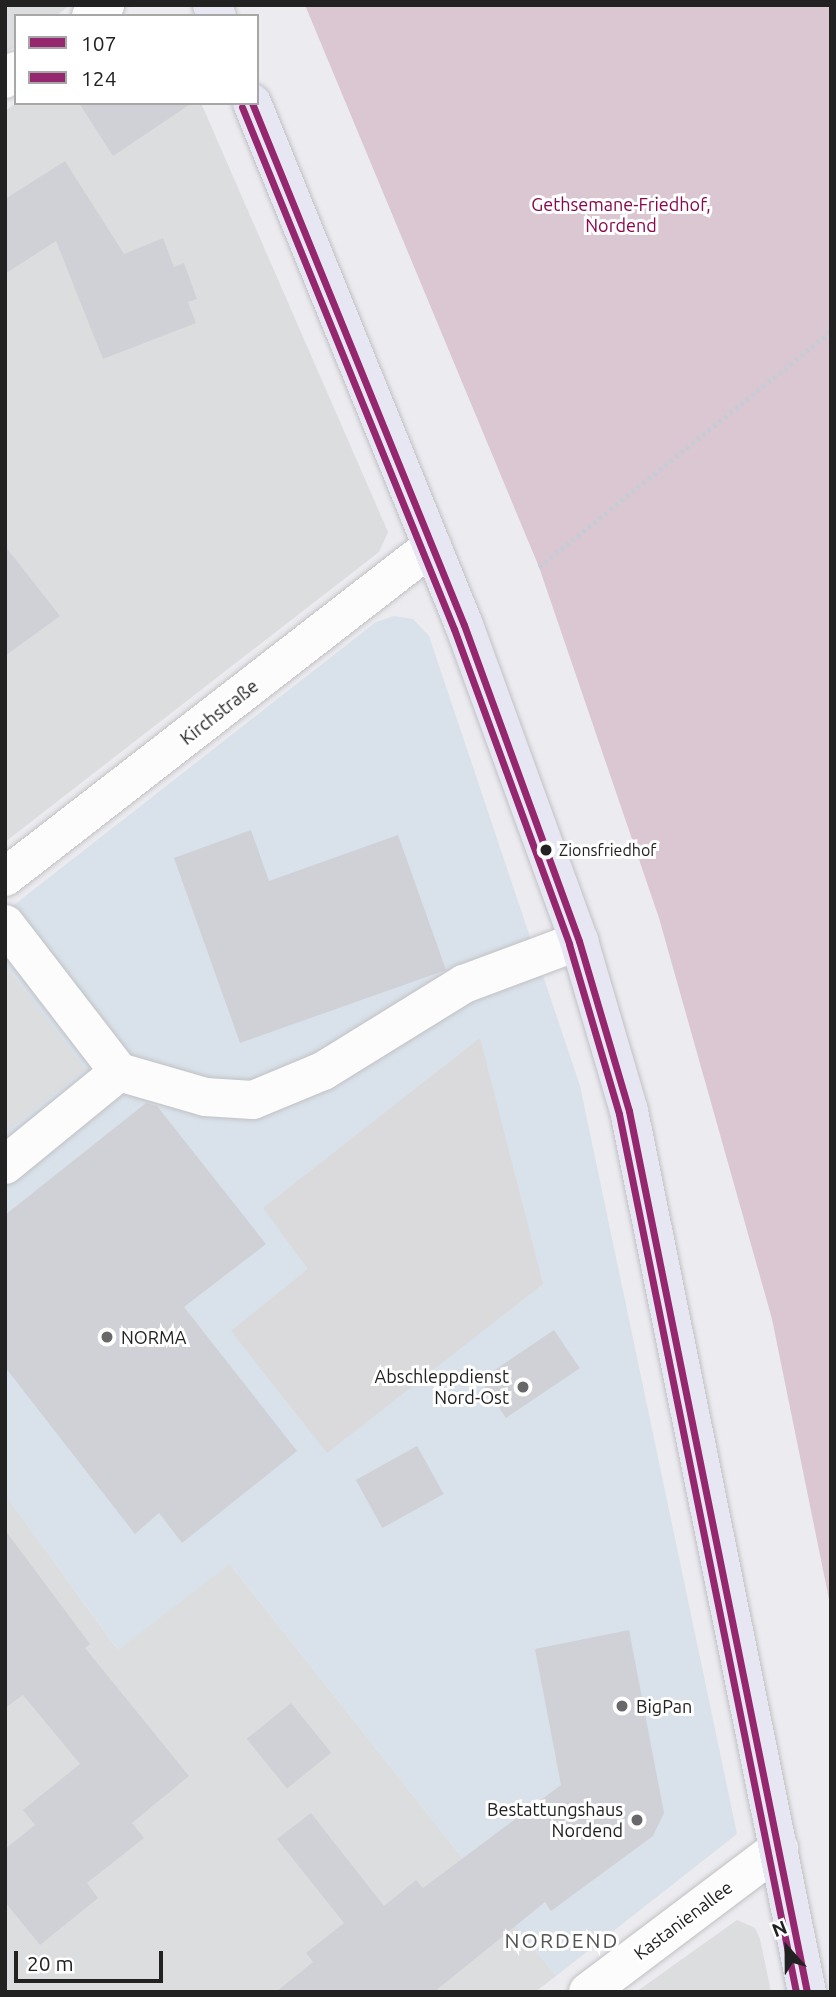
<!DOCTYPE html>
<html>
<head>
<meta charset="utf-8">
<style>
	body { margin:0 }
	#map { position:relative; width:836px; height:1997px; overflow:hidden; background:#ebebf0; font-family:Ubuntu,sans-serif }
	div>[style] { position:absolute }
	.residential>* { inset:0; background:#dcdddf }
	.commercial>* { inset:0; background:#d9e1ea }
	.cemetery>* { inset:0; background:#dac7d2 }
	.parking>* { inset:0; background:#dadadc }
	.building>* { inset:0; background:#d0d1d6; transform-origin:0 0 }
	.path>* { height:4.5px; margin-top:-2.25px; transform-origin:0; background:repeating-linear-gradient(90deg,#c6ccd5 0 3.5px,transparent 0 7px) }
	.roads { filter:drop-shadow(0 0 2px #c1c1c3) drop-shadow(0 0 2px #c1c1c3) }
	.minor>* { height:38px; margin:-19px; padding:0 19px; transform-origin:19px; border-radius:19px; background:#fcfcfd }
	.major>* { height:38px; margin:-19px; padding:0 19px; transform-origin:19px; border-radius:19px; background:#e6e7f3 }
	.bus-1>* { height:7px; margin:-3.5px; padding:0 3.5px; transform-origin:3.5px; border-radius:3.5px; background:#95276e }
	.bus-2>* { height:7px; margin:-3.5px; padding:0 3.5px; transform-origin:3.5px; border-radius:3.5px; background:#95276e }
	.dots>* { width:19px; height:19px; translate:-50% -50%; box-sizing:border-box; border:4px solid #fff; border-radius:50% }
	span { translate:-50% -50%; white-space:nowrap; text-align:center; line-height:1.15; -webkit-text-stroke:6px #fff; paint-order:stroke }
	.bus-label { font-size:16px; color:#222 }
	.left { translate:0 -50%; text-align:left }
	.park-label { font-size:18px; color:#89074b }
	.street-label { font-size:18px; color:#222 }
	.poi-label { font-size:18px; color:#222 }
	.right { translate:-100% -50%; text-align:right }
	.quarter-label { font-size:21px; color:#555; letter-spacing:2px }
	.frame { position:absolute; inset:0; border:7px solid #222; pointer-events:none }
	.legend { position:absolute; left:14px; top:14px; width:245px; height:91px; box-sizing:border-box; background:#fff; border:2px solid #a7a7a7; margin:0; padding:9px 12px; list-style:none; font-size:21px; color:#222 }
	.legend li { display:flex; align-items:center; gap:14px; height:35px }
	.legend b { width:35px; border:2px solid #a7a7a7 }
	.north { position:absolute; left:752px; top:1913px; width:70px; height:70px; -webkit-text-stroke:5px #fff; paint-order:stroke; rotate:339deg; font-size:19px; font-weight:700; line-height:28px; text-align:center; color:#222 }
	.north::after { content:''; display:block; margin:auto; width:24px; height:32px; background:#222; clip-path:polygon(50% 0,100% 100%,50% 72%,0 100%) }
	.scale { position:absolute; left:14px; top:1951px; width:149px; height:32px; box-sizing:border-box; border:4px solid #222; border-top:0; padding-left:9px; font-size:21px; line-height:24px; white-space:nowrap; color:#222; -webkit-text-stroke:5px #fff; paint-order:stroke }
</style>
</head>
<body>
<div id="map">
	<div class="residential">
		<div style="clip-path:polygon(5px 5px,70px 5px,56px 16px,16px 16px,16px 46px,5px 53px)"></div>
		<div style="clip-path:polygon(16px 103px,201px 103px,388px 532px,379px 552px,5px 842px,5px 111px)"></div>
		<div style="clip-path:polygon(5px 965px,86px 1069px,5px 1133px)"></div>
		<div style="clip-path:polygon(5px 1494px,117px 1649px,229px 1563px,556px 1976px,535px 1992px,5px 1992px)"></div>
		<div style="clip-path:polygon(737px 1920px,755px 1928px,760px 1939px,771px 1992px,636px 1992px)"></div>
	</div>
	<div class="commercial">
		<div style="clip-path:polygon(394px 616px,413px 619px,429px 636px,580px 1086px,737px 1834px,556px 1976px,230px 1564px,118px 1650px,5px 1494px,5px 1133px,85px 1069px,5px 965px,5px 912px,376px 622px)"></div>
	</div>
	<div class="cemetery">
		<div style="clip-path:polygon(305px 5px,831px 5px,831px 1609px,772px 1319px,659px 918px,539px 567px)"></div>
	</div>
	<div class="parking">
		<div style="clip-path:polygon(480px 1038px,543px 1284px,327px 1453px,231px 1331px,308px 1269px,263px 1208px)"></div>
	</div>
	<div class="building">
		<div style="clip-path:polygon(79px 103px,192px 103px,113px 156px)"></div>
		<div style="clip-path:polygon(65px 161px,124px 254px,163px 238px,174px 267px,184px 263px,197px 299px,188px 302px,196px 323px,103px 359px,56px 241px,5px 274px,5px 199px)"></div>
		<div style="clip-path:polygon(5px 546px,60px 616px,5px 656px)"></div>
		<div style="clip-path:polygon(251px 830px,269px 881px,398px 835px,446px 970px,240px 1043px,174px 858px)"></div>
		<div style="clip-path:polygon(146px 1103px,157px 1106px,266px 1244px,184px 1307px,297px 1451px,182px 1543px,159px 1513px,135px 1534px,5px 1367px,5px 1215px)"></div>
		<div style="left:554px;top:1330px;width:46px;height:89px;rotate:56deg"></div>
		<div style="left:417px;top:1446px;width:55px;height:70px;rotate:61deg"></div>
		<div style="clip-path:polygon(5px 1530px,90px 1644px,85px 1648px,189px 1776px,132px 1823px,144px 1838px,87px 1883px,98px 1898px,40px 1945px,5px 1902px,5px 1849px,35px 1825px,23px 1810px,80px 1764px,23px 1695px,5px 1708px)"></div>
		<div style="clip-path:polygon(629px 1630px,664px 1813px,653px 1836px,551px 1911px,545px 1902px,434px 1992px,276px 1992px,313px 1962px,306px 1953px,344px 1923px,277px 1839px,311px 1813px,384px 1906px,416px 1880px,423px 1888px,561px 1785px,535px 1649px)"></div>
		<div style="left:291px;top:1703px;width:64px;height:57px;rotate:51deg"></div>
	</div>
	<div class="path">
		<div style="left:539px;top:567px;width:375px;rotate:-38.9deg"></div>
	</div>
	<div class="roads">
		<div class="minor">
			<div style="left:91px;top:16px;width:18px;rotate:-38deg"></div>
			<div style="left:5px;top:79px;width:14px;rotate:-36deg"></div>
			<div style="left:5px;top:877px;width:540px;rotate:-37.78deg"></div>
			<div style="left:5px;top:924px;width:187px;rotate:52.4deg"></div>
			<div style="left:119px;top:1072px;width:90px;rotate:16.2deg"></div>
			<div style="left:205px;top:1097px;width:48px;rotate:3.6deg"></div>
			<div style="left:253px;top:1100px;width:76px;rotate:-22.5deg"></div>
			<div style="left:323px;top:1071px;width:166px;rotate:-31.7deg"></div>
			<div style="left:464px;top:984px;width:123px;rotate:-20.5deg"></div>
			<div style="left:5px;top:1165px;width:147px;rotate:-39.2deg"></div>
			<div style="left:588px;top:1992px;width:239px;rotate:-37deg"></div>
		</div>
		<div class="major">
			<div style="left:212px;top:5px;width:12px;rotate:66deg"></div>
			<div style="left:252px;top:103px;width:563px;rotate:67.9deg"></div>
			<div style="left:464px;top:625px;width:336px;rotate:70deg"></div>
			<div style="left:579px;top:941px;width:177px;rotate:73.6deg"></div>
			<div style="left:629px;top:1111px;width:899px;rotate:78.58deg"></div>
		</div>
	</div>
	<div class="bus-1">
		<div style="left:252px;top:103px;width:563px;rotate:67.9deg"></div>
		<div style="left:464px;top:625px;width:336px;rotate:70deg"></div>
		<div style="left:579px;top:941px;width:177px;rotate:73.6deg"></div>
		<div style="left:629px;top:1111px;width:899px;rotate:78.58deg"></div>
	</div>
	<div class="bus-2">
		<div style="left:242px;top:107px;width:563px;rotate:67.9deg"></div>
		<div style="left:454px;top:629px;width:335px;rotate:69.9deg"></div>
		<div style="left:569px;top:944px;width:177px;rotate:73.6deg"></div>
		<div style="left:619px;top:1114px;width:896px;rotate:78.6deg"></div>
	</div>
	<div class="dots">
		<div style="left:546px;top:850px;background:#222"></div>
		<div style="left:107px;top:1337px;background:#68686a"></div>
		<div style="left:523px;top:1387px;background:#68686a"></div>
		<div style="left:622px;top:1706px;background:#68686a"></div>
		<div style="left:637px;top:1820px;background:#68686a"></div>
	</div>
	<div class="bus-label">
		<span class="left" style="left:559px;top:850px">Zionsfriedhof</span>
	</div>
	<div class="park-label">
		<span style="left:621px;top:215px">Gethsemane-Friedhof,<br>Nordend</span>
	</div>
	<div class="street-label">
		<span style="left:219px;top:712px;rotate:-38deg">Kirchstraße</span>
		<span style="left:683px;top:1920px;rotate:-37deg">Kastanienallee</span>
	</div>
	<div class="poi-label">
		<span class="left" style="left:121px;top:1337px">NORMA</span>
		<span class="right" style="left:509px;top:1387px">Abschleppdienst<br>Nord-Ost</span>
		<span class="left" style="left:636px;top:1706px">BigPan</span>
		<span class="right" style="left:623px;top:1820px">Bestattungshaus<br>Nordend</span>
	</div>
	<div class="quarter-label">
		<span style="left:562px;top:1940px">NORDEND</span>
	</div>
	<div class="frame"></div>
	<ul class="legend">
	<li><b style="height:9px;background:#95276e"></b>107</li>
	<li><b style="height:9px;background:#95276e"></b>124</li>
	</ul>
	<div class="north">N</div>
	<div class="scale">20 m</div>
</div>
</body>
</html>
